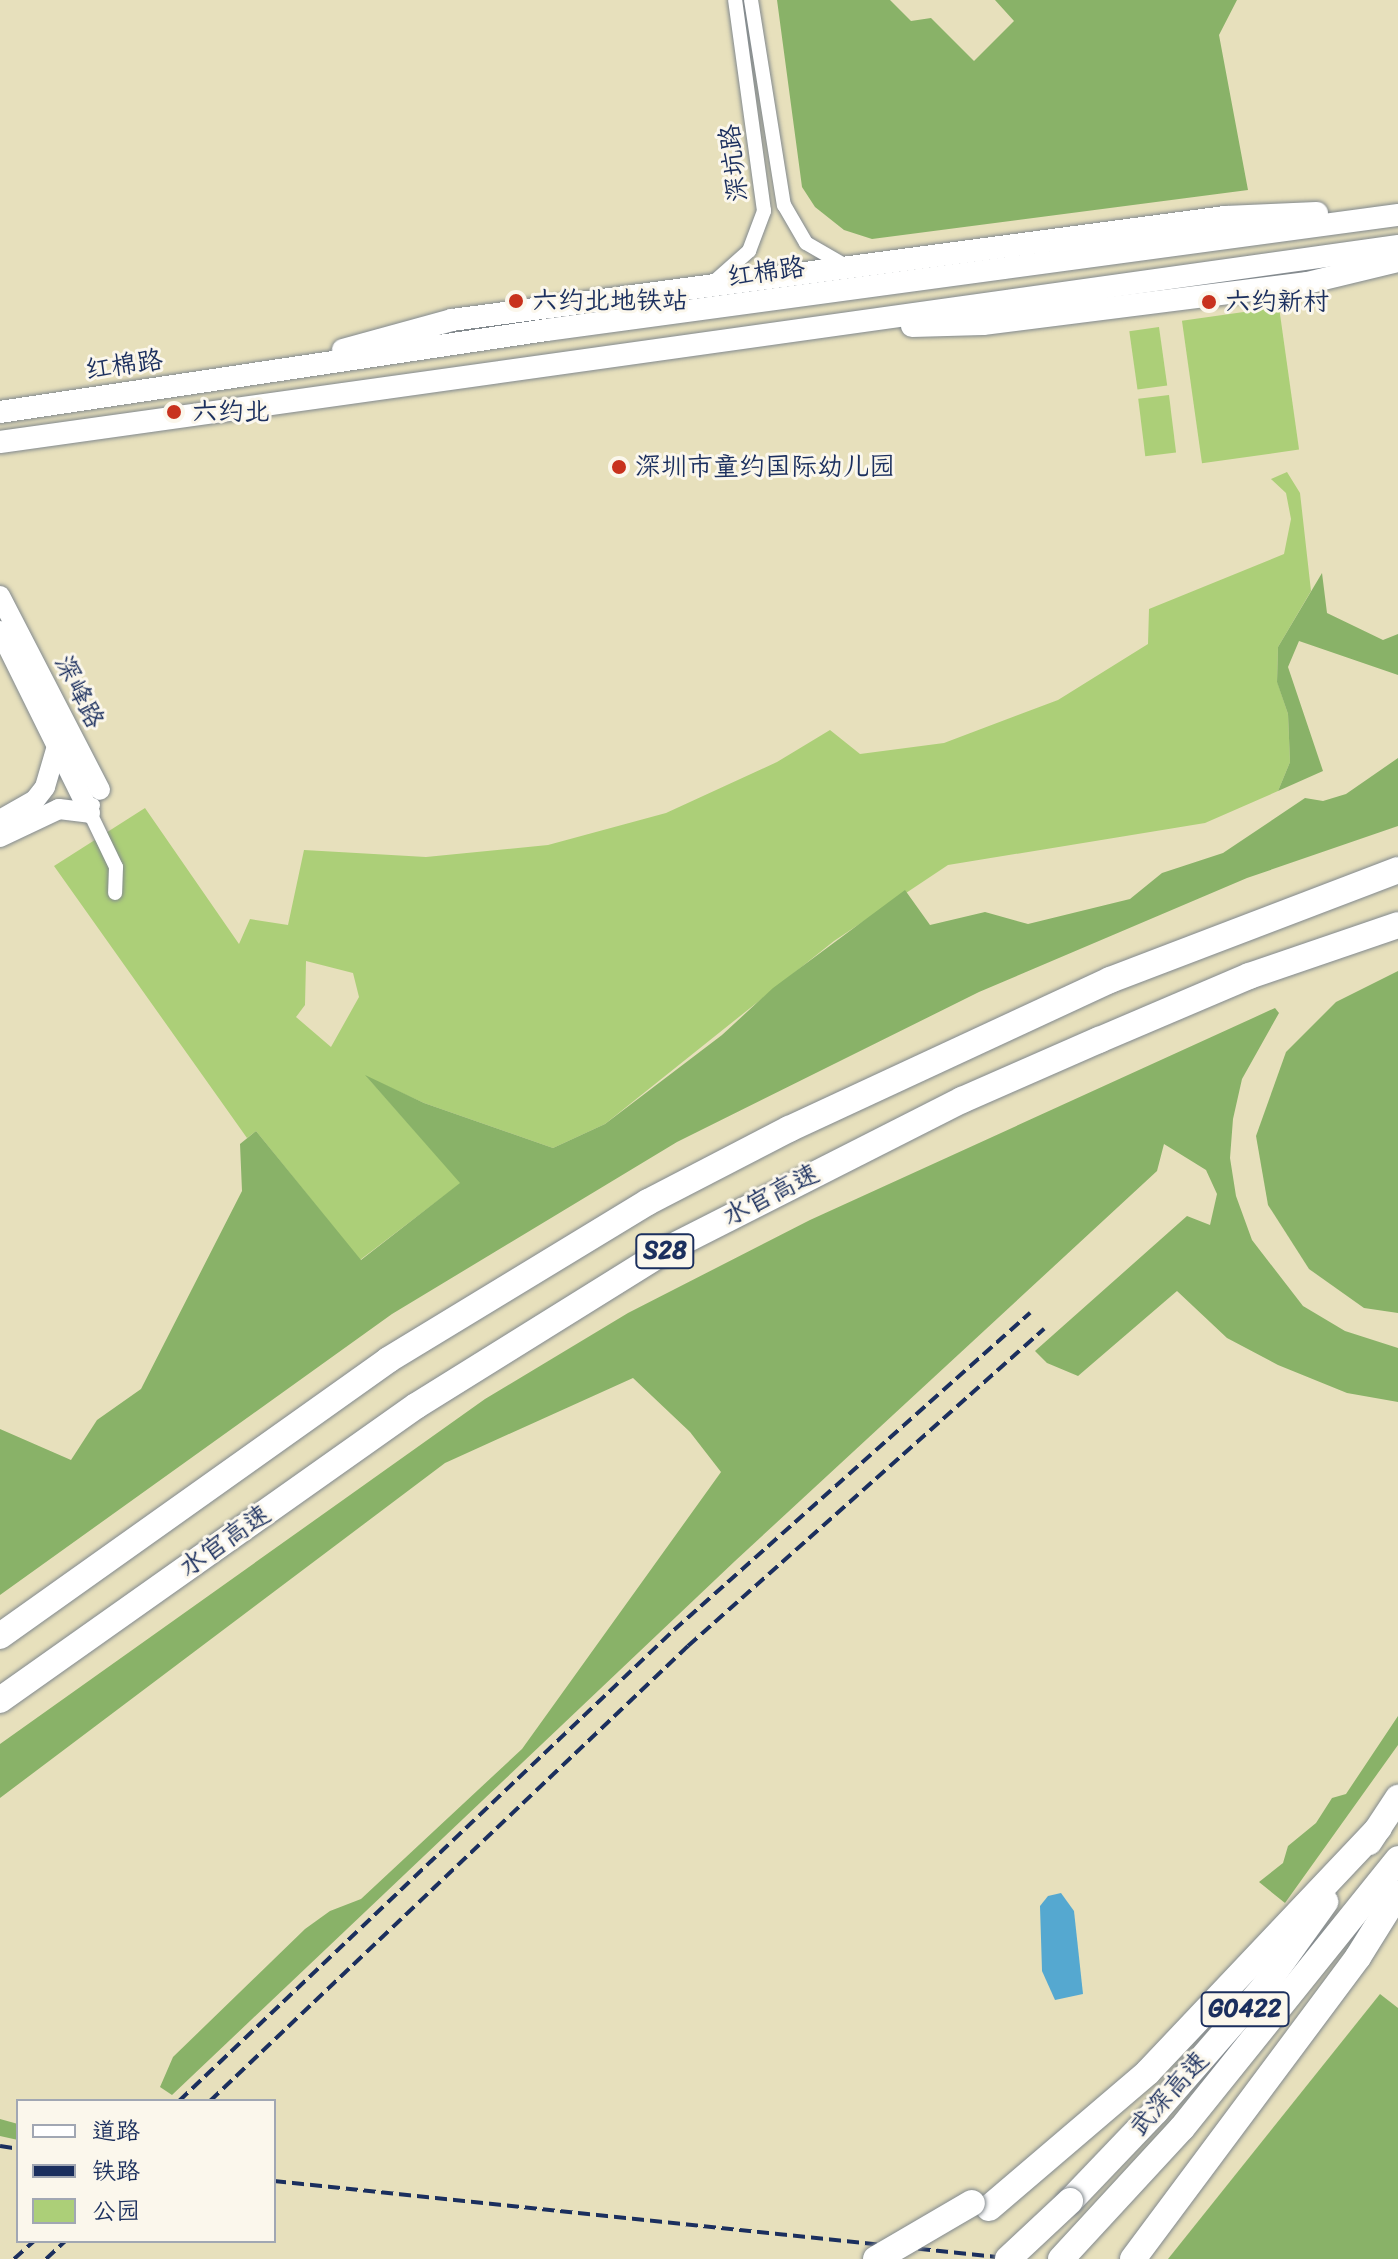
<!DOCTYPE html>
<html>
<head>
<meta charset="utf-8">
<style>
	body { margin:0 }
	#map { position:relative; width:1398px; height:2259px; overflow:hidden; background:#e7e0bc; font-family:Sriracha,"LXGW WenKai TC",sans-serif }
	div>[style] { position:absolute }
	.green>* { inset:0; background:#accf78; transform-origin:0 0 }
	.forest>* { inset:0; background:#89b268 }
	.water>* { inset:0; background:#55a8d0 }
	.roads { filter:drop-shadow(0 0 2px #81888d) drop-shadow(0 0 2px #81888d) }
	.street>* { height:14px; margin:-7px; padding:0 7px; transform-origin:7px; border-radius:7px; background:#fff }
	.secondary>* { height:20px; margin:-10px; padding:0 10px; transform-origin:10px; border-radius:10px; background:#fff }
	.primary>* { height:22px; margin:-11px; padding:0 11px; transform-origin:11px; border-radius:11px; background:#fff }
	.highway>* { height:26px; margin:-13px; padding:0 13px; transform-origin:13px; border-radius:13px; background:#fff }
	.rail>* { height:4px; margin-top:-2px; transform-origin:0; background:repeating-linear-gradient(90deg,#1b2f5e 0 12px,transparent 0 18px) }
	.bridges { filter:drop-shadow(0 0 2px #81888d) drop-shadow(0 0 2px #81888d) }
	.highway-bridge>* { height:26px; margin:-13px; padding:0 13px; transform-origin:13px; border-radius:13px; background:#fff }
	.dots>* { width:22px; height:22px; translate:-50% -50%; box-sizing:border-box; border:4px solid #fbf7ec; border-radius:50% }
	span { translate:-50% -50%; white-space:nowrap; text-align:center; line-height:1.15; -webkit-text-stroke:6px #fbf7ec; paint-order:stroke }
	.shield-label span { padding:2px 6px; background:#fbf7ec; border:2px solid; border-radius:6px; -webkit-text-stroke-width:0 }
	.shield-label { font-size:24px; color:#1b2f5e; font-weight:700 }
	.street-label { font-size:26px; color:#1b2f5e }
	.poi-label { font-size:26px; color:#1b2f5e }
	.left { translate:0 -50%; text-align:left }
	.legend { position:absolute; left:16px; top:2099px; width:260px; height:144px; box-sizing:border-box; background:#fbf7ec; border:2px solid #a1a7b3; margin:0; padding:10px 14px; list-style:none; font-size:24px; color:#1b2f5e }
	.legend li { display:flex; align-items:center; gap:16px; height:40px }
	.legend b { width:40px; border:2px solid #a1a7b3 }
</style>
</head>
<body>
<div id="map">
	<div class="green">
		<div style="left:1279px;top:307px;width:144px;height:98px;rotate:82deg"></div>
		<div style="left:1159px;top:327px;width:59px;height:30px;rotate:82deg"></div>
		<div style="left:1169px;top:395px;width:58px;height:31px;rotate:83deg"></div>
		<div style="clip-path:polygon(evenodd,1287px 472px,1300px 493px,1311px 591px,1278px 647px,1277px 681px,1288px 714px,1290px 762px,1278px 791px,1205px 823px,948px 865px,834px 941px,605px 1124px,553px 1148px,424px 1103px,367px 1077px,461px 1183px,360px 1260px,256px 1131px,247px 1138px,54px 866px,145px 808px,239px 944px,250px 919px,288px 925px,304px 850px,426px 857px,548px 845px,666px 813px,777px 762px,830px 730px,860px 754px,944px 743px,1058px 700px,1148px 644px,1149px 609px,1284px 554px,1291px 519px,1286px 493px,1271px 479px,1287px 472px,306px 961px,353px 973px,359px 997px,331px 1047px,296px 1017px,305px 1005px,306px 961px)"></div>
	</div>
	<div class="forest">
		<div style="clip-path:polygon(777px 0,890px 0,911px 21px,931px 18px,974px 61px,1014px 21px,995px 0,1237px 0,1219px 35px,1248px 190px,872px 239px,844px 230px,815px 207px,802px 187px)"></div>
		<div style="clip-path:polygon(1322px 573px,1327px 613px,1383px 640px,1398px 634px,1398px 675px,1299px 641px,1288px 667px,1323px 771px,1278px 791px,1290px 762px,1288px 714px,1277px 682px,1278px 647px)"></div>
		<div style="clip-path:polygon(1398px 758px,1398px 826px,1247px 878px,979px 992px,677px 1142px,392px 1314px,0 1595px,0 1429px,71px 1460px,97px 1420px,141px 1389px,242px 1191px,240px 1144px,256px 1131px,361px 1260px,460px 1183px,365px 1075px,424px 1103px,553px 1148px,605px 1124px,722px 1035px,773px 988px,905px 890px,930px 925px,985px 912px,1028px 924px,1130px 899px,1162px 873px,1223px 853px,1305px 798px,1323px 801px,1346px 794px)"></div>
		<div style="clip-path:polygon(1398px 971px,1398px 1313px,1364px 1308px,1309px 1269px,1268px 1205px,1256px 1136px,1286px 1052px,1336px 1002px)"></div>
		<div style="clip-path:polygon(1275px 1008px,1279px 1013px,1242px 1079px,1233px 1119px,1230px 1158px,1236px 1196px,1252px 1240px,1303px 1306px,1345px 1331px,1398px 1348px,1398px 1402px,1347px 1393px,1278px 1365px,1227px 1338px,1177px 1291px,1078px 1376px,1047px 1363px,1035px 1351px,1187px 1216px,1210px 1225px,1217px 1194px,1206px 1170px,1164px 1144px,1157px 1171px,735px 1561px,172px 2095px,160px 2087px,173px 2057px,305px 1929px,330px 1911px,361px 1899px,522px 1749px,721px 1472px,690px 1432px,633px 1378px,445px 1463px,0 1798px,0 1744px,485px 1399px,628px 1313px,810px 1220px)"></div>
		<div style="clip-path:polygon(1398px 1716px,1398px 1745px,1285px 1903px,1259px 1882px,1283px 1863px,1288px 1846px,1316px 1823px,1332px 1798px,1346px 1794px)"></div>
		<div style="clip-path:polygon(1380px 1994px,1398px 2008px,1398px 2259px,1168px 2259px)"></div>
		<div style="clip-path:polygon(0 2119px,18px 2124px,18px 2140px,0 2136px)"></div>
	</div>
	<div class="water">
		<div style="clip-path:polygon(1061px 1893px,1074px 1911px,1083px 1994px,1055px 2000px,1042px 1971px,1040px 1906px,1048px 1896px)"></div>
	</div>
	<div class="roads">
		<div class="street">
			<div style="left:751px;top:0;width:208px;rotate:80.9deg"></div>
			<div style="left:784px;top:205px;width:44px;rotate:59.9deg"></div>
			<div style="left:806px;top:243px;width:44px;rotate:30.1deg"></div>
			<div style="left:714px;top:282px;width:47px;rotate:-41.5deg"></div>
			<div style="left:749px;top:251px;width:43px;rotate:-69.4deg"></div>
			<div style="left:764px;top:211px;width:213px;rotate:-97.8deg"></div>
			<div style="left:93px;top:805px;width:9px;rotate:111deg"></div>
			<div style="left:90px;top:813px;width:60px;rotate:64.3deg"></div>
			<div style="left:116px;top:867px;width:26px;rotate:92deg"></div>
		</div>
		<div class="secondary">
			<div style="left:0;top:596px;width:218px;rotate:62.7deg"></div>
			<div style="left:0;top:631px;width:203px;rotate:63.7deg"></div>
			<div style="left:0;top:820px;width:40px;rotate:-29.7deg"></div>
			<div style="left:35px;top:800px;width:16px;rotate:-52deg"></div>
			<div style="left:45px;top:787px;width:43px;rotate:-73.7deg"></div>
			<div style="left:0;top:837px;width:65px;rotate:-25.4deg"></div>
			<div style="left:59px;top:809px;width:31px;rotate:7deg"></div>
		</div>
		<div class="primary">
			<div style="left:912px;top:326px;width:71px;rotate:-1.6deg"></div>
			<div style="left:983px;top:324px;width:327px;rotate:-7.2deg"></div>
			<div style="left:1307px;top:283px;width:94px;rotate:-13.6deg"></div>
			<div style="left:343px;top:350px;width:113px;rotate:-15.4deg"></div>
			<div style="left:452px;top:320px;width:780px;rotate:-7.59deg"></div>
			<div style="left:1225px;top:217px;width:92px;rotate:-2.5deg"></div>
			<div style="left:0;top:412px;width:552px;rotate:-8.54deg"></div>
			<div style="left:546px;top:330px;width:860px;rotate:-7.69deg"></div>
			<div style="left:0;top:442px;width:1412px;rotate:-7.98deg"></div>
		</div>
		<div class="highway">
			<div style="left:0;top:1636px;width:476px;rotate:-35.4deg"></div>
			<div style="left:388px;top:1360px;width:304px;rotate:-31.3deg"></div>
			<div style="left:648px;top:1202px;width:159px;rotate:-27.4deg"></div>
			<div style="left:789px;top:1129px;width:354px;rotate:-24.9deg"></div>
			<div style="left:1110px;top:980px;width:308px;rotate:-20.9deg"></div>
			<div style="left:0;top:1700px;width:509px;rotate:-35.25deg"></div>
			<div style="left:416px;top:1406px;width:297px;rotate:-31.9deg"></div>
			<div style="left:668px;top:1249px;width:330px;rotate:-26.9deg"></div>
			<div style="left:962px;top:1100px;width:150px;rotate:-23.7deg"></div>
			<div style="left:1099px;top:1040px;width:163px;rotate:-23.1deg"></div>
			<div style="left:1249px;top:976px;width:157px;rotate:-18.9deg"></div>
			<div style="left:1369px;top:1842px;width:53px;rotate:-56.6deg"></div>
			<div style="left:1070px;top:2201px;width:124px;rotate:-46.3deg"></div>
			<div style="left:1156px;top:2111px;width:164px;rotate:-48.9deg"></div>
			<div style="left:1264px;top:1987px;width:105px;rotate:-54.3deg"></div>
			<div style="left:989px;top:2208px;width:209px;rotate:-40.5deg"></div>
			<div style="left:1148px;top:2072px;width:336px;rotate:-46.6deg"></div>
			<div style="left:1061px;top:2259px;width:178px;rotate:-47.3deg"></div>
			<div style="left:1182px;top:2128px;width:345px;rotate:-51.2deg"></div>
			<div style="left:1133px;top:2259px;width:377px;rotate:-53.3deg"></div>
			<div style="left:1358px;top:1957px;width:75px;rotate:-58deg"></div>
		</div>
	</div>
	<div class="rail">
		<div style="left:179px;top:2101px;width:683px;rotate:-43.58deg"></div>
		<div style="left:674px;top:1630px;width:477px;rotate:-41.7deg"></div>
		<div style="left:210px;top:2101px;width:660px;rotate:-43.59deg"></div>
		<div style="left:688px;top:1646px;width:477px;rotate:-41.7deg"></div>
		<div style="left:0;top:2146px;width:18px;rotate:9deg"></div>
		<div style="left:274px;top:2181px;width:746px;rotate:6deg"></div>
		<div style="left:14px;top:2259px;width:27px;rotate:-42deg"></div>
		<div style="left:46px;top:2259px;width:26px;rotate:-43deg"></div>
	</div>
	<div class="bridges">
		<div class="highway-bridge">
			<div style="left:876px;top:2259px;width:111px;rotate:-30.3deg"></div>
			<div style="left:1008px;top:2259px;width:85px;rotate:-43.1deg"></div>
		</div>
	</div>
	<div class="dots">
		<div style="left:516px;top:301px;background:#c8321e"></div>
		<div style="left:1209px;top:302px;background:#c8321e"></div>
		<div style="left:174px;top:412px;background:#c8321e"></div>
		<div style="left:619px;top:467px;background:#c8321e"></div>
	</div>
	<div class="shield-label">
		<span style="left:665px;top:1251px">S28</span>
		<span style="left:1245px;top:2009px">G0422</span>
	</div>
	<div class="street-label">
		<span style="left:734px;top:163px;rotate:-97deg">深坑路</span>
		<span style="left:766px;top:272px;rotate:-8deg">红棉路</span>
		<span style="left:124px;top:365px;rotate:-8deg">红棉路</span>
		<span style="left:79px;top:692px;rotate:63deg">深峰路</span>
		<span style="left:771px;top:1195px;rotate:-27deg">水官高速</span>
		<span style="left:225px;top:1541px;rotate:-35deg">水官高速</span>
		<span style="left:1169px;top:2094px;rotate:-48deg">武深高速</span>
	</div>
	<div class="poi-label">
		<span class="left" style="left:532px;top:301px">六约北地铁站</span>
		<span class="left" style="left:1225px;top:302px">六约新村</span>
		<span class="left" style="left:192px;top:412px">六约北</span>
		<span class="left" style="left:635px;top:467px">深圳市童约国际幼儿园</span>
	</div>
	<ul class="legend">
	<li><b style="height:10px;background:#fff"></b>道路</li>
	<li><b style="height:10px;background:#1b2f5e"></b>铁路</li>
	<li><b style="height:22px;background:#accf78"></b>公园</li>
	</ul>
</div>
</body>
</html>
